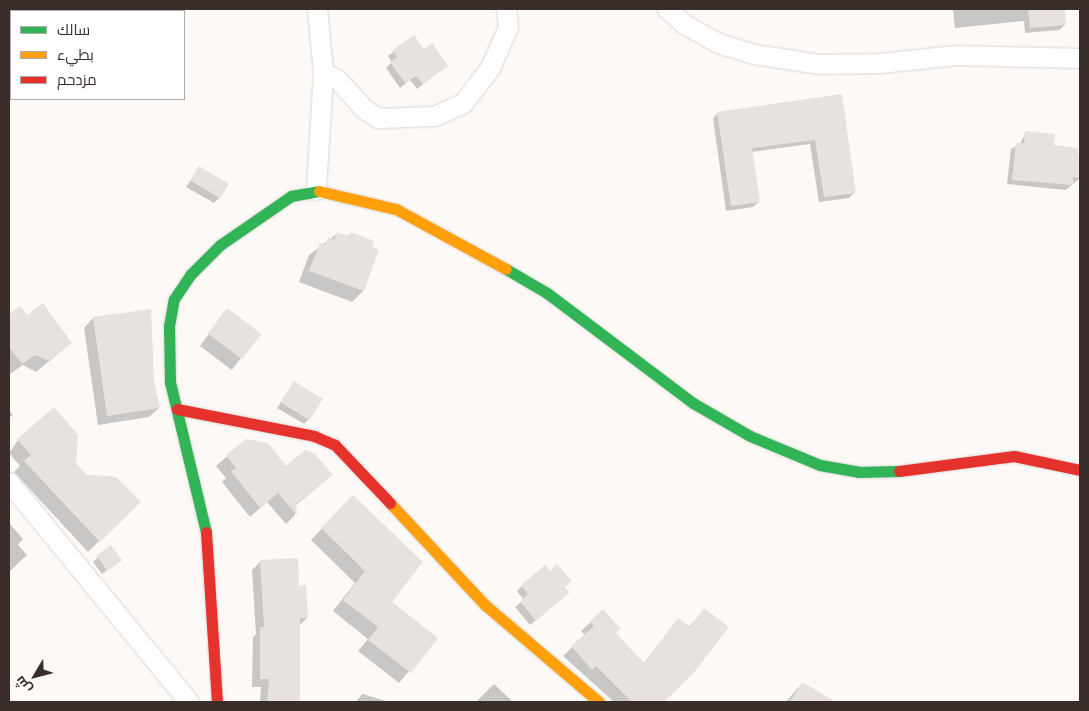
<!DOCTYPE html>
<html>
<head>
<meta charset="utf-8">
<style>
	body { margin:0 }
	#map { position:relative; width:1089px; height:711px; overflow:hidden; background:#fcf9f7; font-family:Cabin,Cairo,sans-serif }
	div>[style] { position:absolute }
	.shadow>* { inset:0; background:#0003; transform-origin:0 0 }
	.building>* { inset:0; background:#e7e2dd; transform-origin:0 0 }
	.roads { filter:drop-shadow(0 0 1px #dcd6d3) drop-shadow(0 0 1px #dcd6d3) }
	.street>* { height:19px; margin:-9.5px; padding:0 9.5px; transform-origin:9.5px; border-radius:9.5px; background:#fffefe }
	.fast>* { height:11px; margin:-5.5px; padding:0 5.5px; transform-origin:5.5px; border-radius:5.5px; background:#30b455 }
	.slow>* { height:11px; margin:-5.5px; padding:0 5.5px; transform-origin:5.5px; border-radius:5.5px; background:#ff9f0a }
	.jam>* { height:11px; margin:-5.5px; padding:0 5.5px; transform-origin:5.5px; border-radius:5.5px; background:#e5322d }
	span { translate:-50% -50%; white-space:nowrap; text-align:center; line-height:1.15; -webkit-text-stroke:5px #fff; paint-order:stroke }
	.frame { position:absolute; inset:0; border:10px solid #392e29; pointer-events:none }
	.legend { position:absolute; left:10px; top:10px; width:175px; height:90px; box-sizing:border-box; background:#fff; border:1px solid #b0aba9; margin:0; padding:6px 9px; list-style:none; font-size:15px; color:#392e29 }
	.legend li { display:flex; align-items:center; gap:10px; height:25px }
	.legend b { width:25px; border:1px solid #b0aba9 }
	.north { position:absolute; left:10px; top:651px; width:50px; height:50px; -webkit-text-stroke:4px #fff; paint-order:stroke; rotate:233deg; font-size:14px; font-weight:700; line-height:20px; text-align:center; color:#392e29 }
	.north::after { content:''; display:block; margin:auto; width:18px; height:22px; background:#392e29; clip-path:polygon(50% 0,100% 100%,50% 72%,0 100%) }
</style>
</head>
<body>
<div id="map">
	<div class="shadow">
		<div style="clip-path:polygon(953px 9px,1063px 9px,1065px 25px,1059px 30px,1025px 33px,1024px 21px,955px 28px)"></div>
		<div style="clip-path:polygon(413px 37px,423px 51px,447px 65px,417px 89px,410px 80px,400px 88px,386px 68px,392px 62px,388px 56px)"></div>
		<div style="clip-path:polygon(841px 96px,855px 192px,849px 198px,819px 202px,810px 144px,752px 152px,759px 202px,753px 207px,726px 211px,713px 118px,718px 113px)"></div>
		<div style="clip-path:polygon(1026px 132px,1080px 162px,1080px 178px,1066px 190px,1007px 184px,1011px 149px,1020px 144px)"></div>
		<div style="clip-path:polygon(199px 168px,219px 198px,214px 203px,186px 187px)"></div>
		<div style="clip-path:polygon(338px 233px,347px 237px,351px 233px,370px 248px,363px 291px,352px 302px,299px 282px,309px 255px)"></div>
		<div style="clip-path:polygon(19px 307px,26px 317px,71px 343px,36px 372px,23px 365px,10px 374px,9px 315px)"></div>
		<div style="left:227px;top:310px;width:40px;height:45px;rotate:37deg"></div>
		<div style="clip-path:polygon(93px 318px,153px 383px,159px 408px,149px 417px,98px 425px,84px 328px)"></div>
		<div style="clip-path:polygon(294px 383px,309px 419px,304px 424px,277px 408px)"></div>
		<div style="clip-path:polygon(54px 409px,75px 464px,87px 477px,116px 478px,139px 502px,88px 552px,14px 472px,20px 466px,9px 453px,18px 440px)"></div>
		<div style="clip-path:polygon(9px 410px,13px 415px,9px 418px)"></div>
		<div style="clip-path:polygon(246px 440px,286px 467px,332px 475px,295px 506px,295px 515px,286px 524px,267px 502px,250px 517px,222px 482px,226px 478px,216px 466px)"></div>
		<div style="clip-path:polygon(353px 497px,390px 602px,436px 638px,399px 683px,358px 651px,368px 639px,333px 611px,355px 583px,311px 540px)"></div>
		<div style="clip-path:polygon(9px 523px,23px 539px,18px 545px,27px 555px,9px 572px)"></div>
		<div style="clip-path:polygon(98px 557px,120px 560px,102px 574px,93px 562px)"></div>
		<div style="clip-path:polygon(261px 561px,298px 587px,307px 618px,299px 626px,298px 702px,260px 702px,261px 687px,252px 687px,253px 637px,256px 634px,252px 570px)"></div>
		<div style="clip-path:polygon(522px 586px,564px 587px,563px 597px,530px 625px,515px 607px,524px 600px,517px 591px)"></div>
		<div style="clip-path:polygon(704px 610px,692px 674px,663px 702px,614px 702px,563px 656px,585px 635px,581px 631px,591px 622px,615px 634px,643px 664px,678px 620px,688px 628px)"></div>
		<div style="clip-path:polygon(802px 683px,833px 702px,786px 702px)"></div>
		<div style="clip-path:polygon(494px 684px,513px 702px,476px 702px)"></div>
		<div style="clip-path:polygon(362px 694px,390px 702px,356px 702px)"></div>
	</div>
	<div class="building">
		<div style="clip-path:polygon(1028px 9px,1065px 9px,1066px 25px,1030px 28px)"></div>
		<div style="clip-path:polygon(414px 35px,424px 49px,432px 43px,448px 66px,423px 84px,416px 76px,405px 83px,390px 62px,397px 57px,393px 50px)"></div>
		<div style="clip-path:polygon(842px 94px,856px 193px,824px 197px,815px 140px,752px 148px,760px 202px,731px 206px,717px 112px)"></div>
		<div style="clip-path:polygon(1025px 131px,1055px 134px,1054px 145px,1078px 148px,1080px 178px,1073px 177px,1073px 185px,1012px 180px,1016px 143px,1024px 143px)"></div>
		<div style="left:199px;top:166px;width:35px;height:17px;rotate:31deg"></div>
		<div style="clip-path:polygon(337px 232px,349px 236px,351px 232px,374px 241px,372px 247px,379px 250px,364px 291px,309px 271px,320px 243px,325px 245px,328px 237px,334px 240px)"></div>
		<div style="clip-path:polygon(43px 303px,72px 343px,48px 361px,35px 355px,22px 364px,9px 347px,9px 314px,20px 306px,27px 315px)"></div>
		<div style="left:227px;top:308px;width:43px;height:32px;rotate:37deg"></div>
		<div style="clip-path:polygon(151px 309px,154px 382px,160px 408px,107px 416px,93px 317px)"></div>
		<div style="left:294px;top:381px;width:34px;height:25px;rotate:32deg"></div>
		<div style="clip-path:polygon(54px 407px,78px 435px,76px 463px,87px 475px,113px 476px,116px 480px,116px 477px,141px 502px,100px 542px,24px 461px,31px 455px,17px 439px)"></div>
		<div style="clip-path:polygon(246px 439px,268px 443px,286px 466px,305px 450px,309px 451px,315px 454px,333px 475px,296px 504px,297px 515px,278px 493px,260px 508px,231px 471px,236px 468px,226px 455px)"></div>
		<div style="clip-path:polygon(353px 495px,423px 562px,392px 602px,438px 638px,411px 673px,368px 640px,378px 627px,343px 600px,365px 571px,321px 528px)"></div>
		<div style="left:111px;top:545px;width:19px;height:18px;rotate:54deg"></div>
		<div style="clip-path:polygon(298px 558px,299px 586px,306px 585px,308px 618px,300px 618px,300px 702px,267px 702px,269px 679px,260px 679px,260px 627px,264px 627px,260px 560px)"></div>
		<div style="clip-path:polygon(557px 564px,572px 581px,565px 587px,570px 592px,536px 621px,520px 601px,528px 594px,521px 585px,545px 565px,550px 571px)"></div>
		<div style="clip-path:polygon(704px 608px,729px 627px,692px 675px,664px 702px,632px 702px,596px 666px,592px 670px,571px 646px,594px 626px,590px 621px,603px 609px,621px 629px,616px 633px,644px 663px,678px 618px,690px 627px)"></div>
		<div style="clip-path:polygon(802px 682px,836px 702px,790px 702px)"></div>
	</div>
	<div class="roads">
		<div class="street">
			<div style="left:667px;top:9px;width:23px;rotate:41deg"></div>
			<div style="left:684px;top:24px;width:39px;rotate:29deg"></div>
			<div style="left:718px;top:43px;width:38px;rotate:17deg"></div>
			<div style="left:754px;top:54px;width:67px;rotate:8.6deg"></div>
			<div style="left:820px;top:64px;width:60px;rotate:-1deg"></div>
			<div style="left:880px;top:63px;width:76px;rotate:-6deg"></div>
			<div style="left:956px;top:55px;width:124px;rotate:1.4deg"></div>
			<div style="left:323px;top:72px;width:17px;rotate:28deg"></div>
			<div style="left:338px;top:80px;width:38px;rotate:48deg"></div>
			<div style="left:363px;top:108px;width:18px;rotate:34deg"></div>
			<div style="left:378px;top:118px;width:56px;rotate:-2deg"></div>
			<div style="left:434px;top:116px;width:32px;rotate:-24deg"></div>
			<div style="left:463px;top:103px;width:44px;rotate:-52.4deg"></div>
			<div style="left:490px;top:68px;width:45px;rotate:-66.3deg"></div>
			<div style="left:508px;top:27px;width:18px;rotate:-96deg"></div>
			<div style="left:316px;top:190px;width:118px;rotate:-86.6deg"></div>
			<div style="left:323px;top:72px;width:63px;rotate:-95.4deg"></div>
			<div style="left:9px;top:482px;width:284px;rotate:50.7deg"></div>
		</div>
		<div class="fast">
			<div style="left:506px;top:269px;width:48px;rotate:30.3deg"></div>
			<div style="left:547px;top:293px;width:183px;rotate:37deg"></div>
			<div style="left:693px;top:403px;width:66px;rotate:30.1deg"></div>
			<div style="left:750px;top:436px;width:76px;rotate:22.5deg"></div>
			<div style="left:820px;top:465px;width:39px;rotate:10deg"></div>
			<div style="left:858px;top:472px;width:41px;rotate:-1.4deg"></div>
			<div style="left:206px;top:532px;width:154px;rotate:-103.5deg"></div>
			<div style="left:170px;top:382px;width:56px;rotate:-91deg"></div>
			<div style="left:169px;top:326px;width:27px;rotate:-80deg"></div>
			<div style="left:174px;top:299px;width:29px;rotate:-56deg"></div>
			<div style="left:190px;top:275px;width:42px;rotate:-45deg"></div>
			<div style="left:220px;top:245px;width:86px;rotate:-34.6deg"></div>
			<div style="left:291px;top:196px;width:28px;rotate:-10deg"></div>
		</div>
		<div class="slow">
			<div style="left:319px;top:191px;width:79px;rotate:13.2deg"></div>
			<div style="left:396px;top:209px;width:125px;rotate:28.6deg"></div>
			<div style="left:390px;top:503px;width:139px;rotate:47deg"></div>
			<div style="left:485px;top:605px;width:150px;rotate:40.4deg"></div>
		</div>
		<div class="jam">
			<div style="left:177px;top:409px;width:140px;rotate:11.1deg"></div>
			<div style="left:314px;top:436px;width:23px;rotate:23deg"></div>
			<div style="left:335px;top:445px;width:80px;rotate:46.5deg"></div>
			<div style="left:899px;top:471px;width:116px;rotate:-7.4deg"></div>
			<div style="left:1014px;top:456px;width:67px;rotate:12deg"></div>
			<div style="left:206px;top:532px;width:170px;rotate:86.3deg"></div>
		</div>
	</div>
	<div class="frame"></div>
	<ul class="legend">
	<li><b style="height:6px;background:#30b455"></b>سالك</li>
	<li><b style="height:6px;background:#ff9f0a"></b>بطيء</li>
	<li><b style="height:6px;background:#e5322d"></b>مزدحم</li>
	</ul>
	<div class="north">ش</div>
</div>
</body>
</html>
